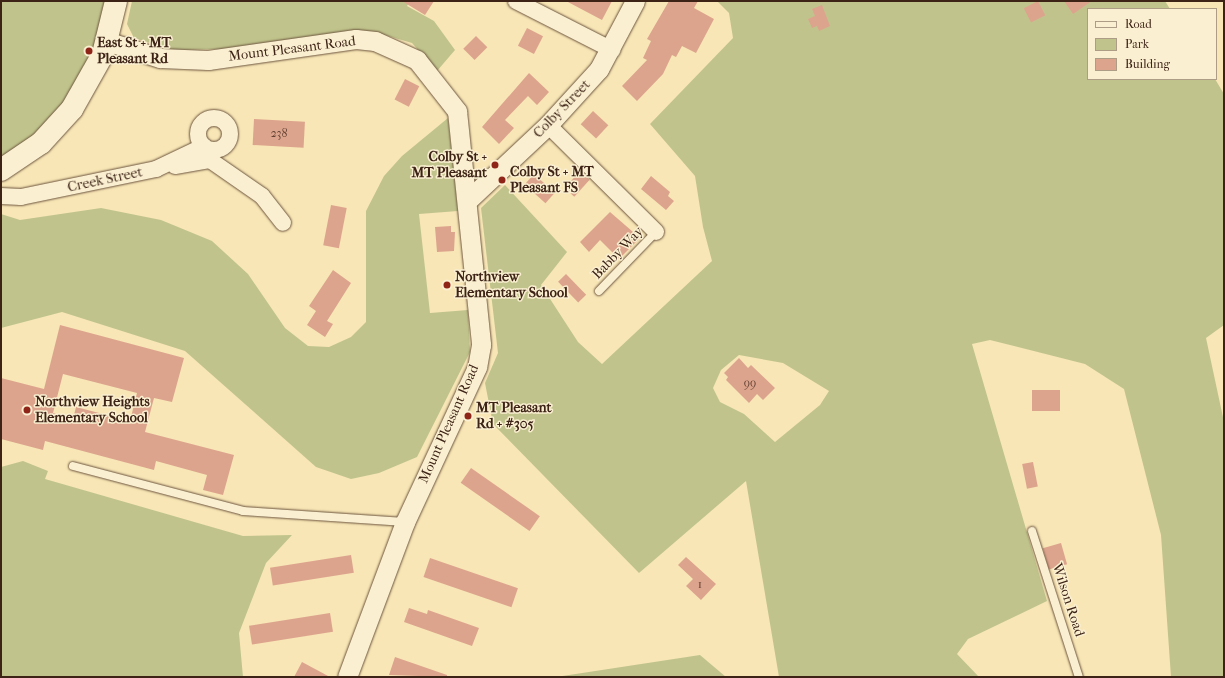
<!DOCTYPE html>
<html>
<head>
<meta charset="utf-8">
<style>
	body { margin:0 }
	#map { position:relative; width:1225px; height:678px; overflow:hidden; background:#f8e6b6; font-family:"IM FELL French Canon",serif }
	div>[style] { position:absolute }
	.green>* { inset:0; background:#c0c48c }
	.building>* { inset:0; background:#dda48d; transform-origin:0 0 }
	.roads { filter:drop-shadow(0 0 1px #6c543e) drop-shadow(0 0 1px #6c543e) }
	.service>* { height:8px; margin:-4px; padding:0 4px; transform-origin:4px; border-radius:4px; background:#faefd0 }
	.minor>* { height:16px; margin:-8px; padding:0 8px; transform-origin:8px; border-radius:8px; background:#faefd0 }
	.minor>.ring { margin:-8px; padding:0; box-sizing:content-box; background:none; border:16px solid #faefd0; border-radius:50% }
	.tertiary>* { height:19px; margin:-9.5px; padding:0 9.5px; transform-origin:9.5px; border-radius:9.5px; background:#faefd0 }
	.secondary>* { height:22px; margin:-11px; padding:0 11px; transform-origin:11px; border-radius:11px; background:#faefd0 }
	.dots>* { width:11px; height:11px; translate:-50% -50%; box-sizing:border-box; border:2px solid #faefd0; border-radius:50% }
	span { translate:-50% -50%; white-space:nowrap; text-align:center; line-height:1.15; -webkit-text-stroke:3px #faefd0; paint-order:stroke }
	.number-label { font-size:12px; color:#654334 }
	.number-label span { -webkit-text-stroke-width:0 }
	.poi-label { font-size:14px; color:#3d2316; font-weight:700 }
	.left { translate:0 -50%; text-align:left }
	.right { translate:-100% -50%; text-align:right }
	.street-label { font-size:14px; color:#3d2316 }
	.frame { position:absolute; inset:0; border:2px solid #3d2316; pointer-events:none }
	.legend { position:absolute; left:1087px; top:8px; width:130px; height:72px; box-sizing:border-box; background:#faefd0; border:1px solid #ae9d86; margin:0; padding:5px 7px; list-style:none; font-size:12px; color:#3d2316 }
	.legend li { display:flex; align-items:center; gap:8px; height:20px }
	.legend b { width:20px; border:1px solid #ae9d86 }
</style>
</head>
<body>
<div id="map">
	<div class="green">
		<div style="clip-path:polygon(1px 1px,116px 1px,92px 77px,1px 170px)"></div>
		<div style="clip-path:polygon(132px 1px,410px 1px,407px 6px,434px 21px,455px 50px,437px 71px,412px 43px,371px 31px,222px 49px,174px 50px,134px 38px,127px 24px)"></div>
		<div style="clip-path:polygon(evenodd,717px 1px,1165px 1px,1170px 9px,1088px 9px,1088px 79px,1215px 79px,1224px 94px,1224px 325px,1206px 338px,1224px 422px,1224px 677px,1171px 677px,1161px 535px,1124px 389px,1085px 364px,990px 340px,972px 344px,1047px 601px,968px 639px,957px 654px,979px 677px,779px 677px,746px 481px,639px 573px,493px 424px,485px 383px,498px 353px,481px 208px,505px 185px,567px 252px,541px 285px,578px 342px,602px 364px,712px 261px,703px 227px,695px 176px,650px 124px,733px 38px,729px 13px,717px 1px,739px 355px,783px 363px,829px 391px,820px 405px,775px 442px,744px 414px,720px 402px,713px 388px,721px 370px,739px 355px)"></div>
		<div style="clip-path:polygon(448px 118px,458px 211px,419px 214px,430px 313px,468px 310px,470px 352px,417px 457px,379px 473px,351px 479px,316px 467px,185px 351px,62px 312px,1px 328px,1px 214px,20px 220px,101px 208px,161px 220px,212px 241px,248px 274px,285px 328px,308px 346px,329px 347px,351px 337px,366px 322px,366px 211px,384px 176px,402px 156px)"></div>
		<div style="clip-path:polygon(23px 461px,48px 471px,45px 479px,243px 536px,292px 535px,266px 563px,239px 633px,243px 677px,1px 677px,1px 467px)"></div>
		<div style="clip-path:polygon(700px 655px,726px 677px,556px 677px)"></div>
	</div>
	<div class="building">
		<div style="clip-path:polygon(402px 1px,434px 1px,425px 15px)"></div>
		<div style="clip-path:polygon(566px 1px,612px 1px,602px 20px)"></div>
		<div style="clip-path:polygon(669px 1px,698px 1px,694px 8px,714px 19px,696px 53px,682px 46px,676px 57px,672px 55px,663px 74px,637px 101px,622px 86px,647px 60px,643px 58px,651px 41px,647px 39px)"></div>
		<div style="left:1038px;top:1px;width:16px;height:16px;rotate:63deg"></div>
		<div style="clip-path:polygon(1064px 1px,1092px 1px,1073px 14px)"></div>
		<div style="clip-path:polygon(822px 5px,830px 26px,819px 31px,817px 26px,812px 28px,808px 19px,815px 16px,812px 9px)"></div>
		<div style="left:527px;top:28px;width:18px;height:20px;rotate:27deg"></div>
		<div style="left:476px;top:36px;width:16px;height:18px;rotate:45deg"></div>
		<div style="clip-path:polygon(529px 73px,549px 92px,537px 105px,528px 96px,505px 120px,514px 128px,499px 144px,482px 127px)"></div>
		<div style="left:405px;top:79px;width:16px;height:23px;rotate:27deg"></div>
		<div style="left:593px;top:111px;width:21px;height:18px;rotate:43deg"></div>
		<div style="left:254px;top:119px;width:51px;height:26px;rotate:3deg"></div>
		<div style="left:580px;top:171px;width:13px;height:23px;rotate:42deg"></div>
		<div style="left:534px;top:174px;width:28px;height:14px;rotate:42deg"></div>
		<div style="clip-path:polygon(651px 176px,670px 192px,668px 196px,674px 201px,666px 210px,641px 189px)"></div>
		<div style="left:331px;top:205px;width:16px;height:41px;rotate:11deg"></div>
		<div style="clip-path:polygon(610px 212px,640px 238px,619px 259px,600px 240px,589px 252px,580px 242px)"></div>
		<div style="clip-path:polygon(451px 226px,451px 232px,455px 232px,454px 251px,437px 252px,435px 227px)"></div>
		<div style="clip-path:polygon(333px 270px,351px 283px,327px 321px,333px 324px,325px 337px,307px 325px,316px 311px,309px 306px)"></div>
		<div style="left:566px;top:274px;width:29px;height:11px;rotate:46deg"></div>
		<div style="clip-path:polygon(evenodd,60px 325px,184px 358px,172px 402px,154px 398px,145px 432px,234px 455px,223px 495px,203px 490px,207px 475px,156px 461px,154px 470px,45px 441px,43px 450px,1px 439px,1px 378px,44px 389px,60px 325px,63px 374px,137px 393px,130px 421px,76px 407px,73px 419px,53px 413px,63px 374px)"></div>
		<div style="clip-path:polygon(739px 358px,748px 368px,751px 365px,775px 388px,763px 400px,757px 394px,749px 403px,726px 380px,728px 377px,724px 373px)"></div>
		<div style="left:1060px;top:390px;width:21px;height:28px;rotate:90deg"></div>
		<div style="left:1033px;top:462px;width:25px;height:11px;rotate:79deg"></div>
		<div style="left:471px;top:468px;width:84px;height:18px;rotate:35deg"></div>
		<div style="left:1061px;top:543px;width:22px;height:19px;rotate:74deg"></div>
		<div style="left:351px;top:555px;width:18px;height:82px;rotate:81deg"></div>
		<div style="clip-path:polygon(686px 557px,716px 584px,701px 600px,686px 586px,693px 579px,678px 565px)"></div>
		<div style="left:430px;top:558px;width:93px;height:20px;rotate:19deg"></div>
		<div style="clip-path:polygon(409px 608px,427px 614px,428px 610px,479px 628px,472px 646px,404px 622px)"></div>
		<div style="left:330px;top:613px;width:19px;height:82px;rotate:81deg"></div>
		<div style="clip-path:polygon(395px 657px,447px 675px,447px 677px,389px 675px)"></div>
		<div style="clip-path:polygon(302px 662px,330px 677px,294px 677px)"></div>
	</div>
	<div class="roads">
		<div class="service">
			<div style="left:599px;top:291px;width:82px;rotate:-46deg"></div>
			<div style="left:73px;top:466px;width:176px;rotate:14.8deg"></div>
			<div style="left:243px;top:511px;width:162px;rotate:3.9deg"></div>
			<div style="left:1032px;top:531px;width:153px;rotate:72.2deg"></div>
		</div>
		<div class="minor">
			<div style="left:516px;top:1px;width:108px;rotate:27deg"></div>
			<div class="ring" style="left:198px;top:118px;width:16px;height:16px"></div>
			<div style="left:548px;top:125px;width:152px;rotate:44.7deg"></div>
			<div style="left:175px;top:166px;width:36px;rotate:-10deg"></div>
			<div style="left:210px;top:160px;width:63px;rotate:34.7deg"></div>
			<div style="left:262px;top:196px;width:34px;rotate:52deg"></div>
			<div style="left:1px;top:196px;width:20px;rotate:3deg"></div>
			<div style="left:21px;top:197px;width:138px;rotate:-11.7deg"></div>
			<div style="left:156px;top:169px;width:53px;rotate:-25.6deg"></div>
		</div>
		<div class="tertiary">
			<div style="left:106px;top:41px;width:57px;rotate:17.5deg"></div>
			<div style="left:160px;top:58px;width:48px;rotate:2.4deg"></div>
			<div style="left:208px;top:60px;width:149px;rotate:-8.1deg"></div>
			<div style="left:356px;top:39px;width:19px;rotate:6deg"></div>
			<div style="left:375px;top:41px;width:46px;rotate:24.3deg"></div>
			<div style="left:417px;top:60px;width:65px;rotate:51.9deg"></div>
			<div style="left:457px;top:111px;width:235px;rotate:84.1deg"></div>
			<div style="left:481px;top:345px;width:22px;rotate:100deg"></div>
			<div style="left:477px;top:367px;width:171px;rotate:114.9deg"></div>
			<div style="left:405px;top:522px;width:165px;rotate:110.5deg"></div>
			<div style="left:467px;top:201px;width:111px;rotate:-43.2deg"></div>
			<div style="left:548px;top:125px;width:76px;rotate:-47.7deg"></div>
			<div style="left:599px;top:69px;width:77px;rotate:-62.1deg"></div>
		</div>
		<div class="secondary">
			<div style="left:1px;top:170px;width:48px;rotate:-34deg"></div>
			<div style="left:41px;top:143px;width:46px;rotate:-47.6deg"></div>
			<div style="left:72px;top:109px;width:63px;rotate:-60.6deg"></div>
			<div style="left:103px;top:54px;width:55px;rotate:-76.2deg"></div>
		</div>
	</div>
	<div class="dots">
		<div style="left:89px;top:51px;background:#8f2418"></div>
		<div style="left:495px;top:165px;background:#8f2418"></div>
		<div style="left:502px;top:180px;background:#8f2418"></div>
		<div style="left:447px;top:285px;background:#8f2418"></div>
		<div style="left:27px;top:410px;background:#8f2418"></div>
		<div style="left:468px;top:416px;background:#8f2418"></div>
	</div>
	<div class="number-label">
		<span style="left:279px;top:134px">238</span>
		<span style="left:750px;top:384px">99</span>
		<span style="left:700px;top:585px">1</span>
	</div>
	<div class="poi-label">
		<span class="left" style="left:97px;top:51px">East St + MT<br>Pleasant Rd</span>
		<span class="right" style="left:487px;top:165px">Colby St +<br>MT Pleasant</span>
		<span class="left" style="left:510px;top:180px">Colby St + MT<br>Pleasant FS</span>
		<span class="left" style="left:455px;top:285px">Northview<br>Elementary School</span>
		<span class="left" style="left:35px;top:410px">Northview Heights<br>Elementary School</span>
		<span class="left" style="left:476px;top:416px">MT Pleasant<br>Rd + #305</span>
	</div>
	<div class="street-label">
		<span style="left:292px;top:49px;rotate:-7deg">Mount Pleasant Road</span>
		<span style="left:562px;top:109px;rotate:-46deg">Colby Street</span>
		<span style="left:105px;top:180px;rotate:-12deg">Creek Street</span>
		<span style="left:618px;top:253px;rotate:-46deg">Babby Way</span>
		<span style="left:449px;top:424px;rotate:-66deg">Mount Pleasant Road</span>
		<span style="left:1068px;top:600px;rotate:72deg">Wilson Road</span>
	</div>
	<div class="frame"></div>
	<ul class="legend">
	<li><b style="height:5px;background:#faefd0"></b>Road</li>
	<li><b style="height:11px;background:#c0c48c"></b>Park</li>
	<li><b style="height:11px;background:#dda48d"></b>Building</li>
	</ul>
</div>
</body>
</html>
